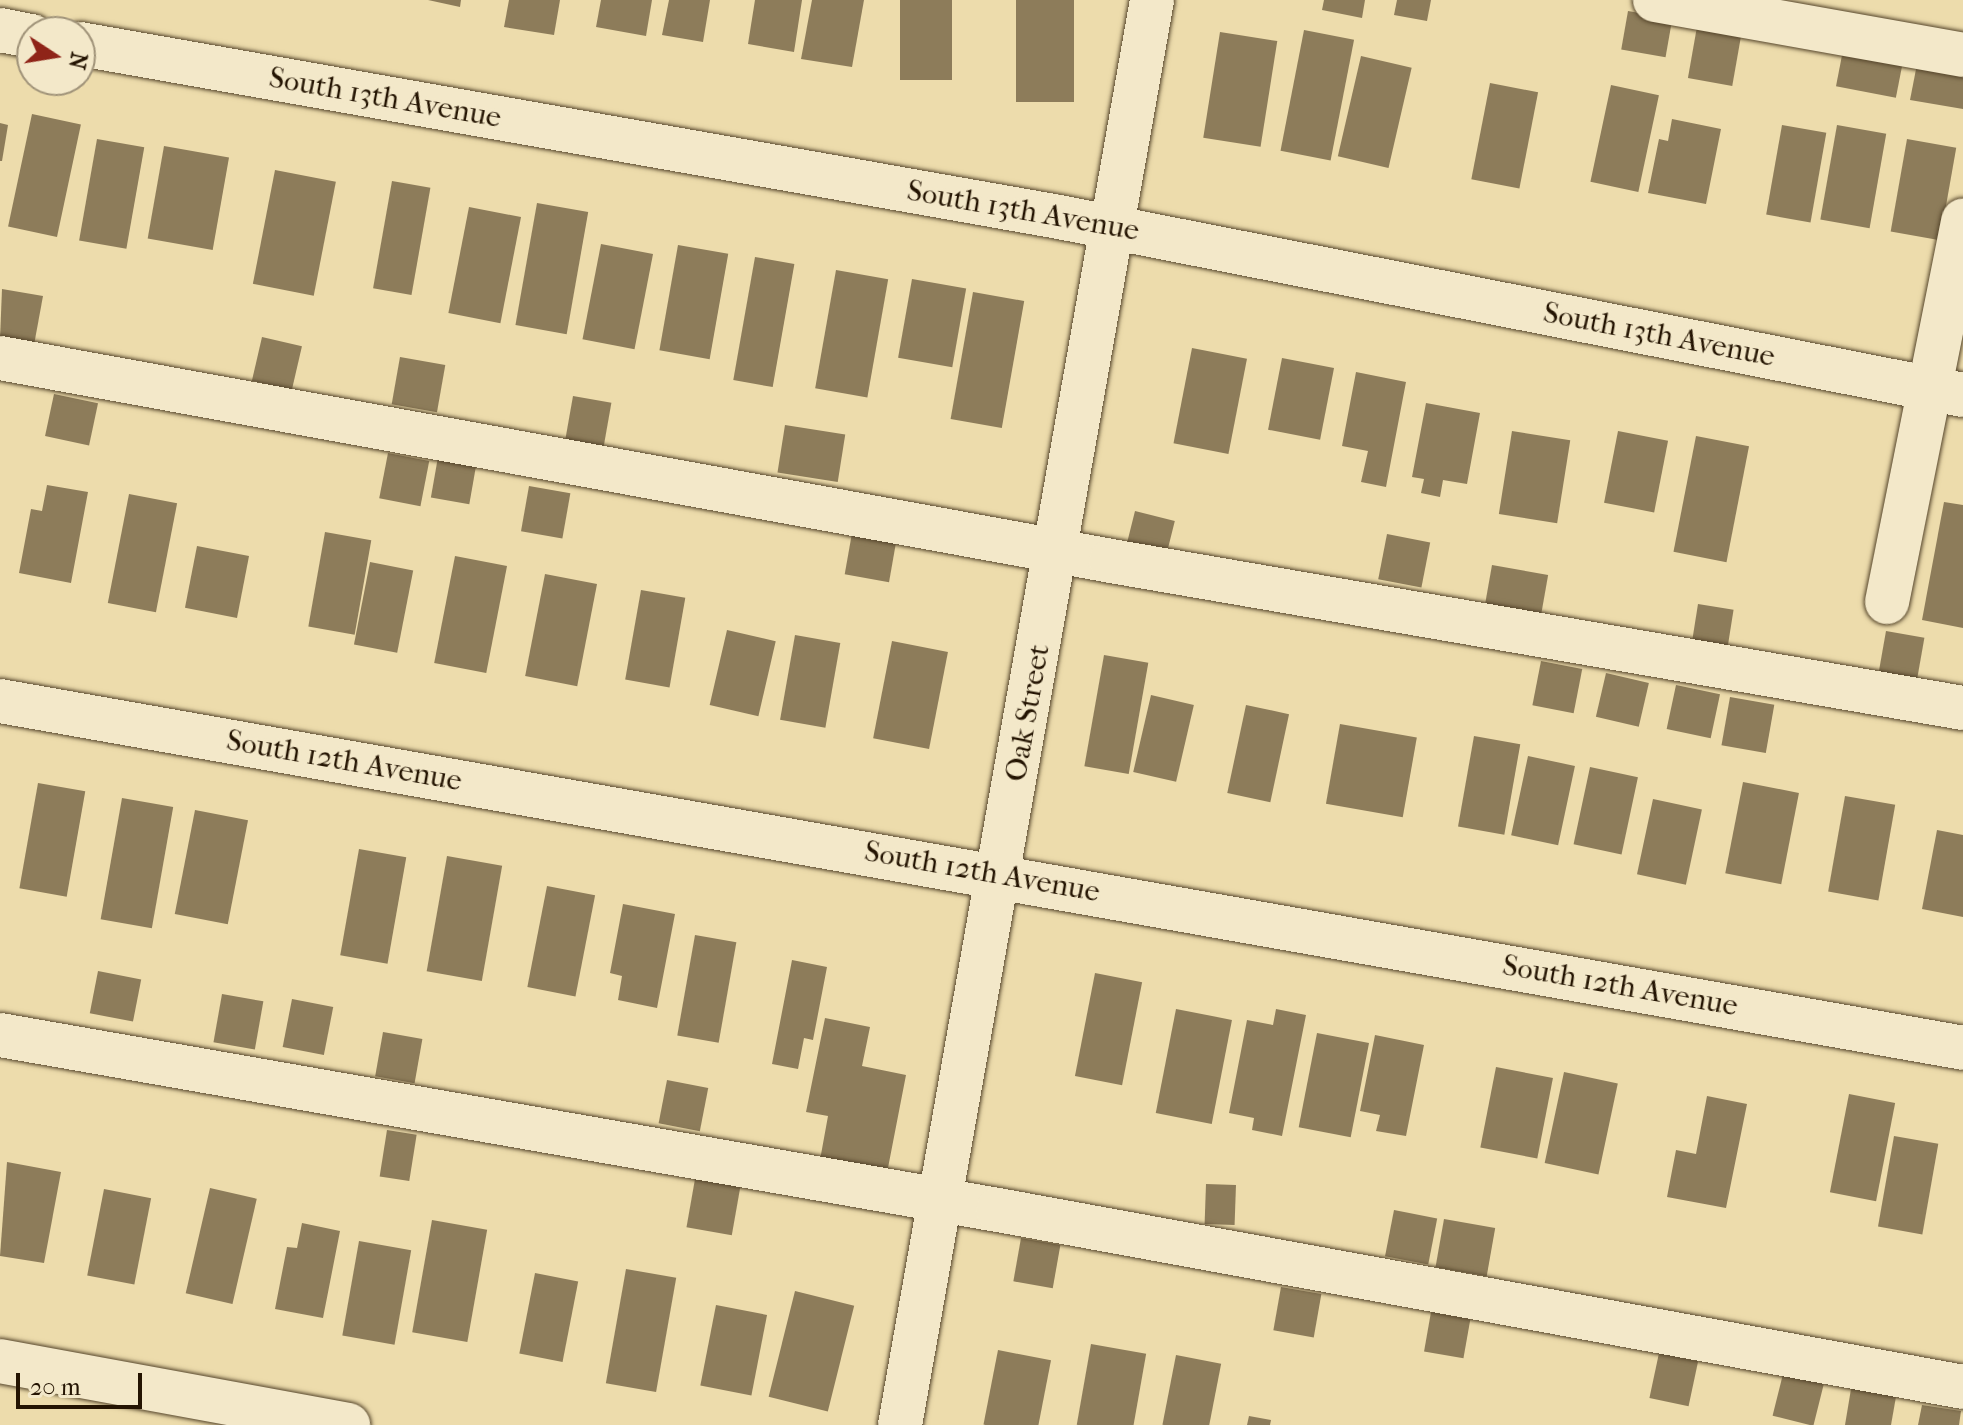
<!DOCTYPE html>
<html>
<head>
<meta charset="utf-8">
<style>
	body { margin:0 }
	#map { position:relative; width:1963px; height:1425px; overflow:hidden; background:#eddcac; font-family:"IM FELL French Canon",serif }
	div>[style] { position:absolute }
	.building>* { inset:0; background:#8d7c5a; transform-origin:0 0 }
	.roads { filter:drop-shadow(0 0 2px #56462c) drop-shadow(0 0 2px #56462c) }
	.minor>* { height:44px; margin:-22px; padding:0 22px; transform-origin:22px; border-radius:22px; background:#f3e8c9 }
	span { translate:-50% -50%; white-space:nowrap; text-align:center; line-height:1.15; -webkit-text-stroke:6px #f3e8c9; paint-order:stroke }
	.street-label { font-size:30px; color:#241402 }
	.north { position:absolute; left:16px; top:16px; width:80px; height:80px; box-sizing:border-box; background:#f3e8c9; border:2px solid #a09379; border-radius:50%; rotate:102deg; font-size:22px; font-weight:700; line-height:32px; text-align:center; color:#241402 }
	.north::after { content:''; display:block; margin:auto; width:28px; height:36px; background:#8f2418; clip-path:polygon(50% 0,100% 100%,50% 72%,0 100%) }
	.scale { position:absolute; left:16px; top:1373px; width:126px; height:36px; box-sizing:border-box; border:4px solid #241402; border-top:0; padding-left:10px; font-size:24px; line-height:28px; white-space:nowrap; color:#241402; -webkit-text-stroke:6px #f3e8c9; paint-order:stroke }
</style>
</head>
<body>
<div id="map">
	<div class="building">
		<div style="clip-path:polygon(428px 0,461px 0,460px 7px)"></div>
		<div style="clip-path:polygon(509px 0,560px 0,554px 35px,504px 27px)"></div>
		<div style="clip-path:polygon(601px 0,652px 0,646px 36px,596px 27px)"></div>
		<div style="clip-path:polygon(669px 0,710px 0,703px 42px,662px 35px)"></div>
		<div style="clip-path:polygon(755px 0,802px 0,794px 52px,748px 44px)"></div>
		<div style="clip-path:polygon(812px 0,864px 0,852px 67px,801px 59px)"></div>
		<div style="left:900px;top:0;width:52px;height:80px"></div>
		<div style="left:1016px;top:0;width:58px;height:102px"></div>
		<div style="clip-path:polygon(1324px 0,1365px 0,1362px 18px,1322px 10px)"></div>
		<div style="clip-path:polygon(1397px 0,1431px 0,1427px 21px,1394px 15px)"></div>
		<div style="left:1628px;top:11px;width:45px;height:39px;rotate:10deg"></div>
		<div style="left:1698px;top:21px;width:45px;height:58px;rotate:10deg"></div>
		<div style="left:1304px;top:30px;width:51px;height:123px;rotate:11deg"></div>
		<div style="left:1220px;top:32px;width:58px;height:107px;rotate:9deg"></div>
		<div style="left:1844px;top:45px;width:61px;height:42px;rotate:11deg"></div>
		<div style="left:1361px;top:56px;width:52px;height:103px;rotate:13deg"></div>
		<div style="clip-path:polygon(1918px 59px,1963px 67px,1963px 109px,1910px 100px)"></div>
		<div style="left:1490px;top:83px;width:49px;height:98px;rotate:11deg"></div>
		<div style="left:1611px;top:85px;width:49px;height:99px;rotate:12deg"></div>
		<div style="left:32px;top:114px;width:50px;height:115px;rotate:12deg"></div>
		<div style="clip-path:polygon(1672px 119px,1721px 129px,1706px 204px,1648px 193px,1659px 139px,1668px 141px)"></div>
		<div style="clip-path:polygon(0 123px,8px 125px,2px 161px,0 161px)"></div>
		<div style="left:1782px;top:125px;width:45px;height:91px;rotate:10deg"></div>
		<div style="left:1837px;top:125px;width:50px;height:96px;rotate:10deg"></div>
		<div style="left:97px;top:139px;width:48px;height:103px;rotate:10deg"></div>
		<div style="left:1907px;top:139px;width:50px;height:94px;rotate:10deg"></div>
		<div style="left:164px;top:146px;width:66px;height:94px;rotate:10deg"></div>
		<div style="left:275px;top:170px;width:62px;height:116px;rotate:11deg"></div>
		<div style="left:392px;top:181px;width:39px;height:109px;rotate:10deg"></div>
		<div style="left:537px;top:203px;width:52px;height:124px;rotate:10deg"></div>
		<div style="left:469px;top:207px;width:53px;height:108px;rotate:11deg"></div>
		<div style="left:601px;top:244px;width:53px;height:97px;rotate:11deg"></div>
		<div style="left:678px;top:245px;width:51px;height:107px;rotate:10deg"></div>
		<div style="left:755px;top:257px;width:40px;height:125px;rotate:10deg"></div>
		<div style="left:836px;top:270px;width:53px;height:120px;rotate:10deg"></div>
		<div style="left:912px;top:279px;width:55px;height:80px;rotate:10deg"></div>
		<div style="clip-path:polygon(2px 289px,43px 296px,34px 345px,0 339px)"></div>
		<div style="left:973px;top:292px;width:52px;height:129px;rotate:10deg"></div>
		<div style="left:262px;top:337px;width:41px;height:45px;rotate:13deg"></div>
		<div style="left:1192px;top:348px;width:56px;height:97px;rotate:11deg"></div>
		<div style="left:400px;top:357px;width:46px;height:48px;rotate:10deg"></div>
		<div style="left:1282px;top:358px;width:53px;height:73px;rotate:11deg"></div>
		<div style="clip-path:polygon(1356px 372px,1406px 382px,1386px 487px,1361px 482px,1368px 451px,1342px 446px)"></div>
		<div style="left:54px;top:394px;width:45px;height:43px;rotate:12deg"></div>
		<div style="left:573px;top:396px;width:39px;height:44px;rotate:10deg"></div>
		<div style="clip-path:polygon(1426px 403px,1480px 413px,1467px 484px,1443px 480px,1440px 497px,1421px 493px,1424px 479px,1412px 477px)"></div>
		<div style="left:785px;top:425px;width:61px;height:48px;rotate:9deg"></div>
		<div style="left:1512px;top:431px;width:59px;height:84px;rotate:9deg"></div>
		<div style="left:1618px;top:431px;width:51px;height:73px;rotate:11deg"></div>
		<div style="left:1696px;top:436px;width:54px;height:118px;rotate:11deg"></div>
		<div style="left:388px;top:453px;width:42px;height:46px;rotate:11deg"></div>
		<div style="left:438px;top:457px;width:39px;height:41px;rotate:10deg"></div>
		<div style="clip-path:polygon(47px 485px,88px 492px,71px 583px,19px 573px,31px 509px,42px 511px)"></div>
		<div style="left:529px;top:486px;width:42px;height:46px;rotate:10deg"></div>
		<div style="left:129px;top:494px;width:49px;height:111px;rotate:11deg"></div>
		<div style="clip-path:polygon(1944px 502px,1963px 505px,1963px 628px,1922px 620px)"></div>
		<div style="left:1135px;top:511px;width:41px;height:32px;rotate:14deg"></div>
		<div style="left:325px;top:532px;width:47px;height:96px;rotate:10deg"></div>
		<div style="left:852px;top:533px;width:45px;height:42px;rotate:10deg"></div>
		<div style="left:1387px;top:534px;width:44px;height:46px;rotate:11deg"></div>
		<div style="left:197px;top:546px;width:53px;height:63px;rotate:11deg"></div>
		<div style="left:455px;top:556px;width:53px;height:109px;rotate:11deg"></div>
		<div style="left:370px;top:562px;width:44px;height:84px;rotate:11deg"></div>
		<div style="left:1492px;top:565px;width:57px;height:46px;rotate:10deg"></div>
		<div style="left:545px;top:574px;width:53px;height:104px;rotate:11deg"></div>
		<div style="left:641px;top:590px;width:45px;height:91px;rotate:10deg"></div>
		<div style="left:1698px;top:604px;width:36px;height:39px;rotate:9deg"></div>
		<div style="left:727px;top:630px;width:50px;height:77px;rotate:13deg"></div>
		<div style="left:1886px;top:631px;width:39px;height:47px;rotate:10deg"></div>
		<div style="left:795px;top:635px;width:46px;height:86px;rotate:10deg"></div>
		<div style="left:892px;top:641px;width:57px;height:99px;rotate:11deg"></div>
		<div style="left:1104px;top:655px;width:45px;height:113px;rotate:10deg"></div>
		<div style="left:1541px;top:661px;width:42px;height:45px;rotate:11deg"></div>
		<div style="left:1606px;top:673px;width:44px;height:45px;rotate:13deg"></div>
		<div style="left:1676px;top:685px;width:45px;height:45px;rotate:12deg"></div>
		<div style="left:1151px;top:695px;width:44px;height:79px;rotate:13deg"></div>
		<div style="left:1730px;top:697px;width:45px;height:49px;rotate:10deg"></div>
		<div style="left:1246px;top:705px;width:44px;height:90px;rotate:12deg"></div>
		<div style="left:1340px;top:724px;width:78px;height:81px;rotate:10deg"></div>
		<div style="left:1474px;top:736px;width:47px;height:92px;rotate:10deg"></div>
		<div style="left:1528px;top:756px;width:48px;height:81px;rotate:12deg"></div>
		<div style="left:1590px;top:767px;width:49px;height:79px;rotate:12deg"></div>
		<div style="left:1743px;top:782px;width:57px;height:93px;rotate:11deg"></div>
		<div style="left:38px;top:783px;width:48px;height:107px;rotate:10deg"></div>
		<div style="left:1845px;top:796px;width:51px;height:97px;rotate:10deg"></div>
		<div style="left:122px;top:798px;width:52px;height:123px;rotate:10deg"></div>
		<div style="left:1653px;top:799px;width:50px;height:77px;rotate:12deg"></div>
		<div style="left:195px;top:810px;width:54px;height:106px;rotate:11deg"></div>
		<div style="clip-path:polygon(1937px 830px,1963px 835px,1963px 917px,1922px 909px)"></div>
		<div style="left:359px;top:849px;width:48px;height:108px;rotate:10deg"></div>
		<div style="left:447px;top:856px;width:56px;height:117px;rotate:10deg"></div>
		<div style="left:547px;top:886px;width:49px;height:103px;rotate:11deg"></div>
		<div style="clip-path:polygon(623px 904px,675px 914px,657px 1008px,618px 1000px,622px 976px,610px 973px)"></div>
		<div style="left:695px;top:935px;width:42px;height:102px;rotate:10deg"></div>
		<div style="clip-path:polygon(792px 960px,827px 967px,813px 1040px,804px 1038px,798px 1069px,772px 1064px)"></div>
		<div style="left:98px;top:971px;width:44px;height:43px;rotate:11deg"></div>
		<div style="left:1095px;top:973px;width:48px;height:105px;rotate:11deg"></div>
		<div style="left:222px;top:994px;width:42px;height:49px;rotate:10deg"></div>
		<div style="left:292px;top:999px;width:42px;height:49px;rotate:11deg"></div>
		<div style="left:1176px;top:1009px;width:57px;height:106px;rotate:11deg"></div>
		<div style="clip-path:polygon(1276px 1009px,1306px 1015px,1282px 1136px,1252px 1130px,1254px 1118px,1229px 1113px,1247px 1020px,1273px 1025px)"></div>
		<div style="clip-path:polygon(825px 1018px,870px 1027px,862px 1066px,906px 1075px,887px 1173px,820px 1160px,828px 1116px,806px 1112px)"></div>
		<div style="left:383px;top:1032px;width:40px;height:45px;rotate:10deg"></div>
		<div style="left:1317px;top:1033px;width:53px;height:96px;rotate:11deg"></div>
		<div style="clip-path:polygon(1375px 1035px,1424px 1045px,1406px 1136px,1376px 1131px,1380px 1115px,1360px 1111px)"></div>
		<div style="left:1496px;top:1067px;width:58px;height:82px;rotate:11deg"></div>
		<div style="left:1564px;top:1072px;width:55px;height:93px;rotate:12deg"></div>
		<div style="left:667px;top:1080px;width:42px;height:44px;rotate:11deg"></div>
		<div style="left:1849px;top:1094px;width:47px;height:100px;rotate:11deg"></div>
		<div style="clip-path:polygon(1707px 1096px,1747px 1104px,1726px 1208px,1667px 1197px,1676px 1150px,1696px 1154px)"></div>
		<div style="left:387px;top:1130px;width:30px;height:47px;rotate:9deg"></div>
		<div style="left:1894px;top:1136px;width:45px;height:92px;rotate:10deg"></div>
		<div style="clip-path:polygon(7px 1162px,61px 1172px,44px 1263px,0 1256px)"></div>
		<div style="left:695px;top:1179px;width:46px;height:49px;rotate:10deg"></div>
		<div style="left:1206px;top:1184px;width:30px;height:40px;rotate:2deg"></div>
		<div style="left:210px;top:1188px;width:48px;height:108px;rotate:13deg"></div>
		<div style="left:104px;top:1189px;width:48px;height:88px;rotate:11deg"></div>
		<div style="left:1394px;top:1210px;width:44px;height:47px;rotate:11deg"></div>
		<div style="left:1444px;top:1219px;width:52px;height:49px;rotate:10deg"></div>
		<div style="left:432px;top:1220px;width:56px;height:114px;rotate:10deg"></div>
		<div style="clip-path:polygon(302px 1223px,340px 1231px,323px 1318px,275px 1309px,287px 1247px,297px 1248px)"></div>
		<div style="left:1021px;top:1238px;width:40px;height:44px;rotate:10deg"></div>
		<div style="left:359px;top:1241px;width:53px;height:96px;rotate:10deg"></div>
		<div style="left:626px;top:1269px;width:51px;height:116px;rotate:10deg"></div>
		<div style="left:535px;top:1273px;width:44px;height:82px;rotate:11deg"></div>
		<div style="left:1281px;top:1287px;width:41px;height:44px;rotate:10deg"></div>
		<div style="left:795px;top:1291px;width:61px;height:109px;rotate:14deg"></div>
		<div style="left:716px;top:1305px;width:52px;height:82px;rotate:11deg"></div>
		<div style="left:1431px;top:1312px;width:40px;height:40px;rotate:10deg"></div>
		<div style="left:1091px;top:1344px;width:56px;height:82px;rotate:10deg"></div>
		<div style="left:998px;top:1350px;width:54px;height:76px;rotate:11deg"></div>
		<div style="left:1659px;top:1353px;width:40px;height:46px;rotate:12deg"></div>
		<div style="left:1176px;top:1355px;width:46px;height:71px;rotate:11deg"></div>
		<div style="left:1783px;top:1374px;width:42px;height:43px;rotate:14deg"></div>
		<div style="clip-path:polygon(1852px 1383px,1897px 1391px,1891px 1425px,1845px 1425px)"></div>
		<div style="clip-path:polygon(1922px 1405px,1961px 1411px,1959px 1425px,1918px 1425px)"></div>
		<div style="clip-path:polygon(1249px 1416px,1271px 1420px,1270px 1425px,1247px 1425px)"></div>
	</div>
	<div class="roads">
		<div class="minor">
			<div style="left:1655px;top:0;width:313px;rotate:10.1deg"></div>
			<div style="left:0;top:30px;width:33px;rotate:11deg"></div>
			<div style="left:80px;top:44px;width:994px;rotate:10.02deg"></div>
			<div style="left:1059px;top:217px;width:921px;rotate:11.14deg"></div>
			<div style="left:0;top:358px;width:1129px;rotate:10.35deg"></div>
			<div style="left:1111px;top:561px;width:865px;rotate:9.79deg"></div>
			<div style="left:1887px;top:602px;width:389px;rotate:-78.7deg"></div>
			<div style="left:0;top:701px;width:1993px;rotate:10.02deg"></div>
			<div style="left:0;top:1035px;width:1013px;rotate:9.95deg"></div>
			<div style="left:998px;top:1210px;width:981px;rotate:10.39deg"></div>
			<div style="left:0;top:1361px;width:354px;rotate:10.4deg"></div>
			<div style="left:900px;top:1425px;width:1447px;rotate:-79.97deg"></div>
		</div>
	</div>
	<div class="street-label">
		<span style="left:385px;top:98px;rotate:10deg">South 13th Avenue</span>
		<span style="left:1023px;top:211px;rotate:10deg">South 13th Avenue</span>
		<span style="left:1659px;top:335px;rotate:11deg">South 13th Avenue</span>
		<span style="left:1028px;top:713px;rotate:-80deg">Oak Street</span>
		<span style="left:344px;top:761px;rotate:10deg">South 12th Avenue</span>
		<span style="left:982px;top:872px;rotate:10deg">South 12th Avenue</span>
		<span style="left:1620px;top:986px;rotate:10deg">South 12th Avenue</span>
	</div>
	<div class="north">N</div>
	<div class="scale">20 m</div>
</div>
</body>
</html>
